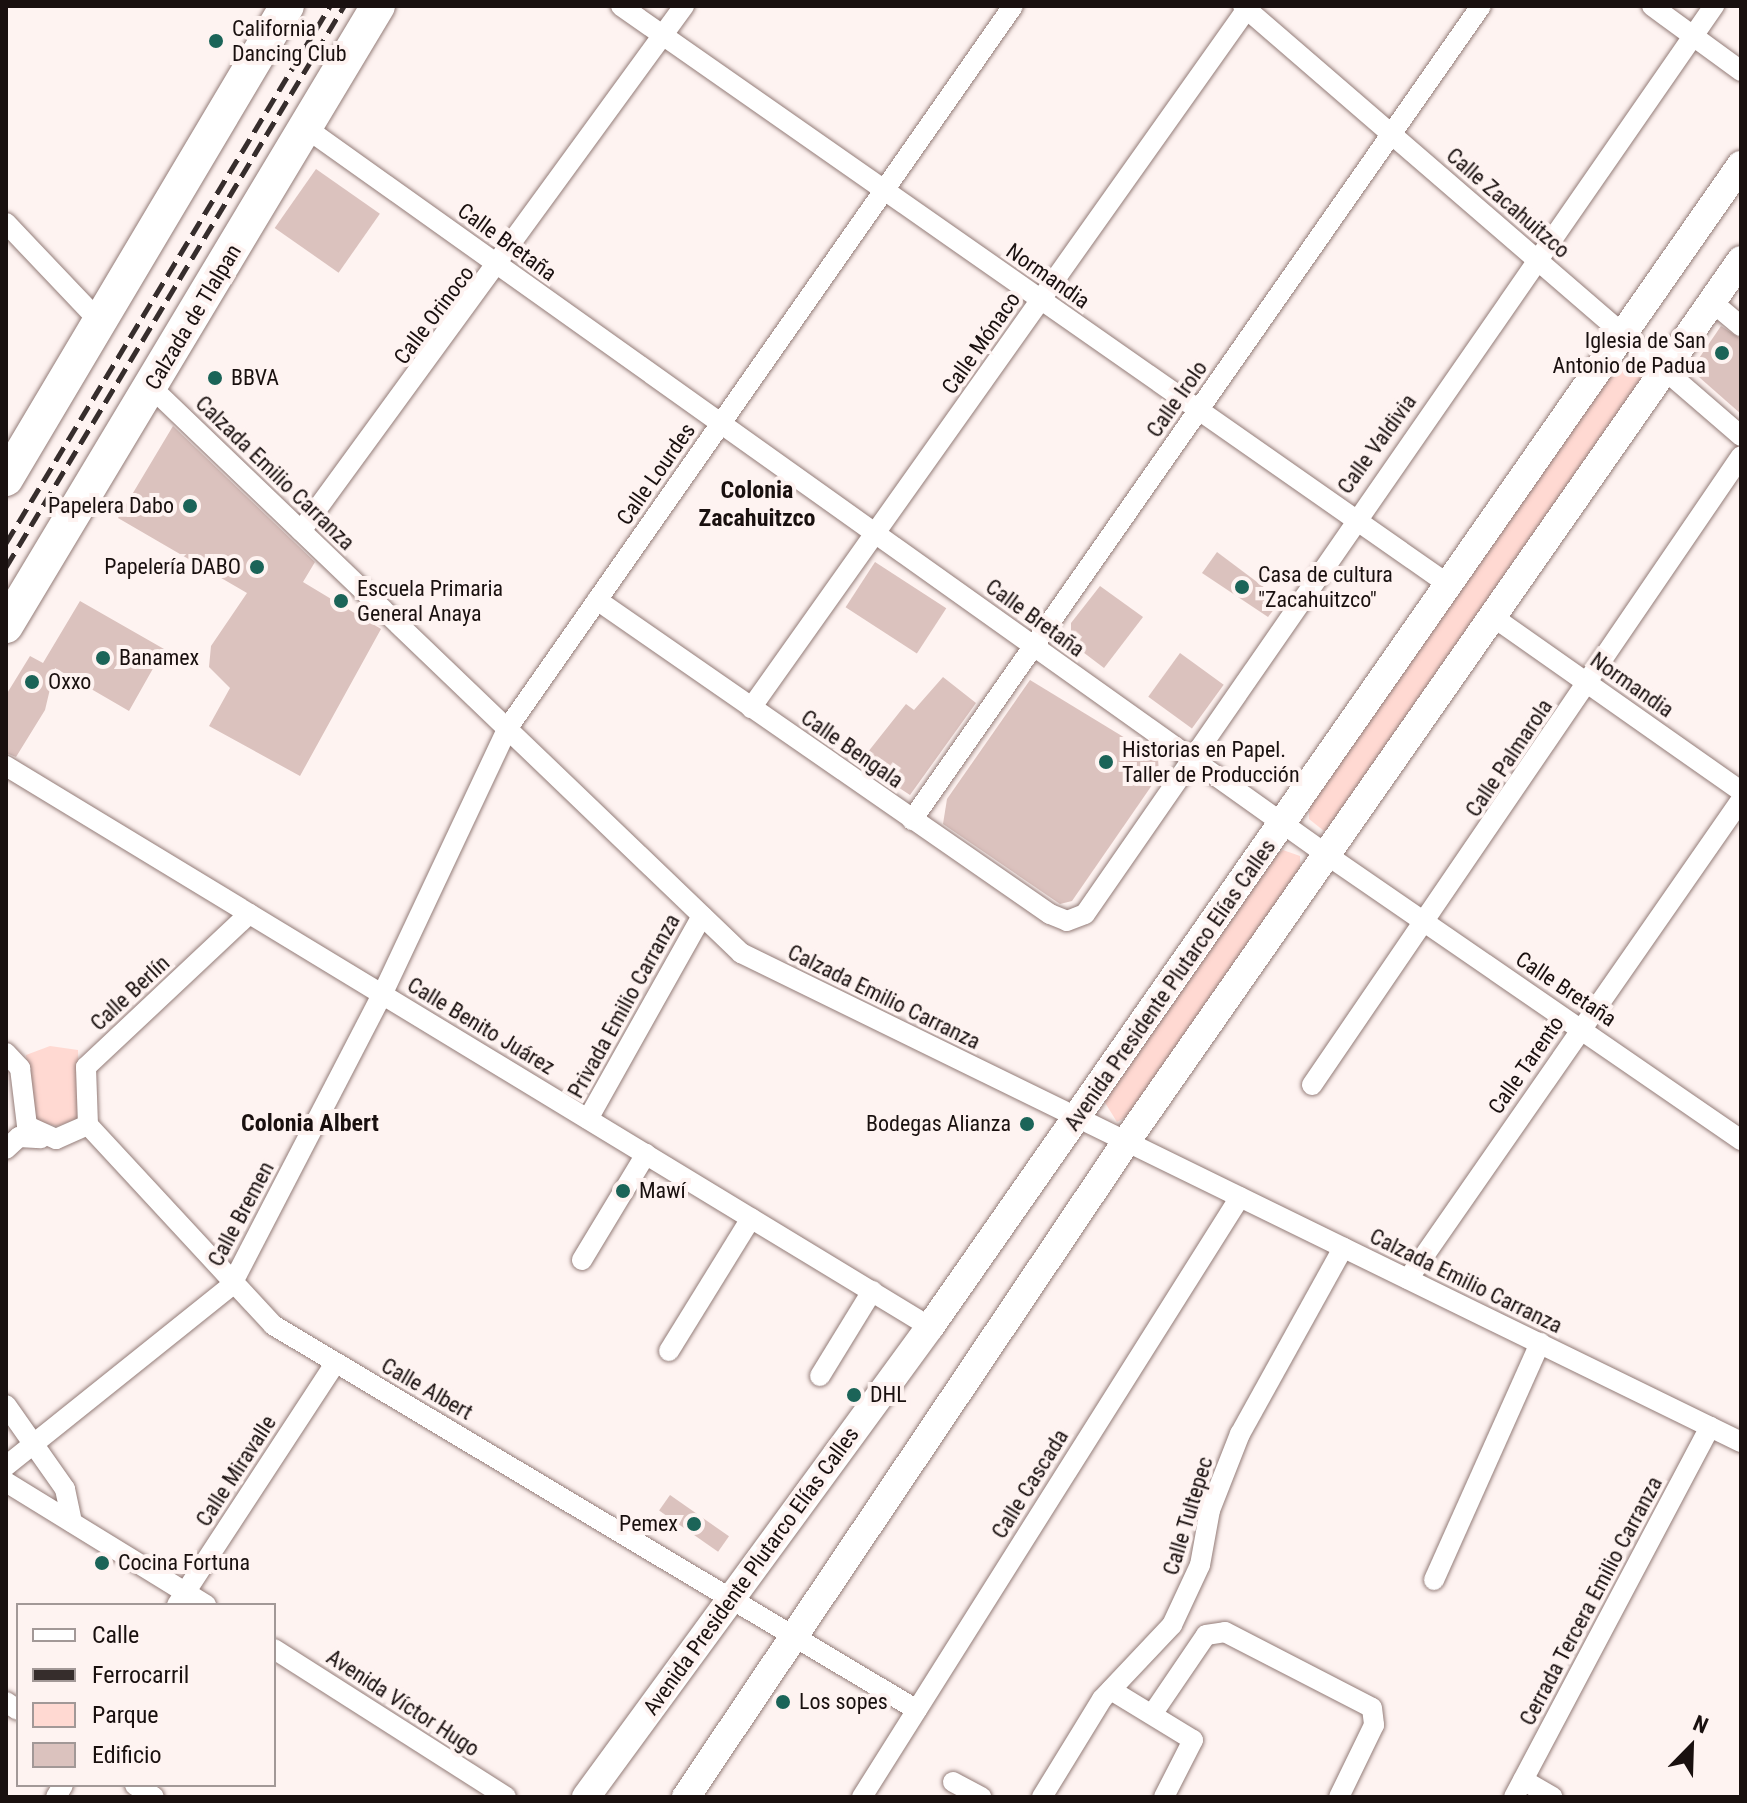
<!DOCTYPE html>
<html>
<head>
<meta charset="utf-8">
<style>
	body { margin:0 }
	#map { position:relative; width:1747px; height:1803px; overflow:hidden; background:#fef3f1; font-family:"Roboto Condensed",sans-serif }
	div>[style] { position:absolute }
	.green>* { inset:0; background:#ffd9d2 }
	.building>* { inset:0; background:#dbc2be; transform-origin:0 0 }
	.roads { filter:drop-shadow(0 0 2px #937c78) drop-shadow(0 0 2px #937c78) }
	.street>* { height:20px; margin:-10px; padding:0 10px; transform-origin:10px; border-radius:10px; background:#fff }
	.secondary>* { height:28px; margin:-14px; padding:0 14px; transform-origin:14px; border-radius:14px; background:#fff }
	.highway>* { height:34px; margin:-17px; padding:0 17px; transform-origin:17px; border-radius:17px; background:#fff }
	.rail>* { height:5px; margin-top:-2.5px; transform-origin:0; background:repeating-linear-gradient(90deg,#362d2c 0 16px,transparent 0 24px) }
	.dots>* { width:22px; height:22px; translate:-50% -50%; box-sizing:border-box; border:4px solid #fef3f1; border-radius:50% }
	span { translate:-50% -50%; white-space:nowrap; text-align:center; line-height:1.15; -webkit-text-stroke:8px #fef3f1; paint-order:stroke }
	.poi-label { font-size:22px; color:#19100f }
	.left { translate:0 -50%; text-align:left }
	.right { translate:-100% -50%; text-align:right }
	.street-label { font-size:22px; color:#19100f }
	.neighbourhood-label { font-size:24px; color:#19100f; font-weight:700 }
	.frame { position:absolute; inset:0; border:8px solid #19100f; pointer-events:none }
	.legend { position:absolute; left:16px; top:1603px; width:260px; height:184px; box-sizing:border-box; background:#fef3f1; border:2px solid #a29897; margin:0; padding:10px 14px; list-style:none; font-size:24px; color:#19100f }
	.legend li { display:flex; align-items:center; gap:16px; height:40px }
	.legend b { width:40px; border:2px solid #a29897 }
	.north { position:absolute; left:1651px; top:1707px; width:80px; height:80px; -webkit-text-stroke:6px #fef3f1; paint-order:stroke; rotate:23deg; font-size:22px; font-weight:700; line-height:32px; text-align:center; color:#19100f }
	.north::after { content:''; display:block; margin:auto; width:28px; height:36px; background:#19100f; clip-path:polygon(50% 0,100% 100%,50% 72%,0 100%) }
</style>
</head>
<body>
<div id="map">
	<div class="green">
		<div style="clip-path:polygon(1631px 363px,1644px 373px,1637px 394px,1336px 827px,1324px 831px,1309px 819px,1309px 807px,1618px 365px)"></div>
		<div style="clip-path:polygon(1283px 850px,1300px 856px,1301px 875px,1135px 1112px,1117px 1122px,1104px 1101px,1270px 859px)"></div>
		<div style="clip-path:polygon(50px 1046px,78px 1050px,80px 1118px,57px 1126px,34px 1121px,26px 1055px)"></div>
	</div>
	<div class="building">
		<div style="left:316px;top:169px;width:78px;height:72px;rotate:35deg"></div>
		<div style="clip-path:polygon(1721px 326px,1741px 339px,1741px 414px,1691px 370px)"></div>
		<div style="clip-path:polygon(173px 426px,315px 562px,303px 582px,381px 629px,300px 776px,209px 726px,230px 688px,209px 667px,211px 646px,247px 593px,118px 518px)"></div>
		<div style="clip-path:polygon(1217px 552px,1281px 600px,1268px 617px,1202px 573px)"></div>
		<div style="left:875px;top:562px;width:85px;height:54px;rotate:33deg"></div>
		<div style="clip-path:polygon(1100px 586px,1143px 617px,1104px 668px,1071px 643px,1071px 623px)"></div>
		<div style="clip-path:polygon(80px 601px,164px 649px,129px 711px,55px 668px,45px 710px,16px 757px,6px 753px,6px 695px,30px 656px,43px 663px)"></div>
		<div style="left:1180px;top:653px;width:54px;height:54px;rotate:36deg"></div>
		<div style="clip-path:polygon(943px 677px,976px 703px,910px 795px,860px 762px,906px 704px,914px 710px)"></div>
		<div style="clip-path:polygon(1030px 680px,1158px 758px,1159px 775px,1072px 901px,1060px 904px,943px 824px,947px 799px)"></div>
		<div style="left:670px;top:1495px;width:72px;height:19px;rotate:35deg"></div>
	</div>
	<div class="roads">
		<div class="street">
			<div style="left:621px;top:6px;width:1010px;rotate:34.96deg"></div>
			<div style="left:1243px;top:6px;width:658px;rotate:40.81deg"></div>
			<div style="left:1652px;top:6px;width:110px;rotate:36.1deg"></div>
			<div style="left:306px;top:128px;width:1253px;rotate:35.45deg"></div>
			<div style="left:1327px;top:855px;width:503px;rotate:34.54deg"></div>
			<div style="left:6px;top:223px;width:134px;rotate:46.5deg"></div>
			<div style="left:1711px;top:301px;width:39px;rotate:40deg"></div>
			<div style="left:151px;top:387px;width:818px;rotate:43.81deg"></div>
			<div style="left:741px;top:953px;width:1113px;rotate:26.06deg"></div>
			<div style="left:301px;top:531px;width:650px;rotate:-53.89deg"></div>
			<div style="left:597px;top:600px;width:551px;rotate:34.73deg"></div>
			<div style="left:1050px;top:914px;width:18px;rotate:22deg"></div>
			<div style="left:1067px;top:921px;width:19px;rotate:-21deg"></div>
			<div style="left:1085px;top:914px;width:1105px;rotate:-55.29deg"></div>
			<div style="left:1496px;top:619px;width:299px;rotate:35.1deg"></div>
			<div style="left:751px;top:708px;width:861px;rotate:-54.65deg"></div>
			<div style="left:6px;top:766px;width:1081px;rotate:31.26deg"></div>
			<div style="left:912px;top:820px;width:993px;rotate:-55.05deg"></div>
			<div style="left:6px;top:1053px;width:21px;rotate:47deg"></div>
			<div style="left:20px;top:1068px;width:58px;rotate:83.1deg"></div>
			<div style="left:27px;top:1126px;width:32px;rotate:24deg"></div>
			<div style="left:56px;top:1139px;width:35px;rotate:-24deg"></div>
			<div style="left:88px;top:1125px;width:272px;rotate:47.2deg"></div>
			<div style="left:273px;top:1325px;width:750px;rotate:30.87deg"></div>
			<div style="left:1312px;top:1085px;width:761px;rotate:-55.7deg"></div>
			<div style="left:588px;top:1119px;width:233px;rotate:-60.7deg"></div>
			<div style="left:88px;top:1125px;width:58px;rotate:-92deg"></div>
			<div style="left:86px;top:1067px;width:224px;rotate:-43.2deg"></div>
			<div style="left:6px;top:1149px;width:18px;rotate:-43deg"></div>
			<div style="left:19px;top:1137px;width:22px;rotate:3deg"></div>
			<div style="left:582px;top:1260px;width:124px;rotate:-58.9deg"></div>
			<div style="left:1408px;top:1279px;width:583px;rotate:-55.19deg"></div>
			<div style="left:669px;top:1351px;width:156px;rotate:-58.3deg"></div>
			<div style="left:820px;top:1376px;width:100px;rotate:-58.5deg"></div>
			<div style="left:6px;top:1405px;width:103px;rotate:54.9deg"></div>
			<div style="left:65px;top:1489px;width:34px;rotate:78deg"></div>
			<div style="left:6px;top:1466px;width:288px;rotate:-38.7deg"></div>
			<div style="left:231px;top:1286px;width:328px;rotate:-62.6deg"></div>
			<div style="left:382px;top:995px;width:294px;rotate:-64.8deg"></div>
			<div style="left:507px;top:729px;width:882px;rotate:-55.01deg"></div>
			<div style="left:6px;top:1482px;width:235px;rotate:31.6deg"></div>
			<div style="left:1434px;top:1580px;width:260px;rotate:-65.9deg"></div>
			<div style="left:177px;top:1605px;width:288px;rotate:-56.8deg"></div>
			<div style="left:274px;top:1649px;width:275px;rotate:32.5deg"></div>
			<div style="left:1111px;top:1690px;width:96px;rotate:31.4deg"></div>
			<div style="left:1193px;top:1740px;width:64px;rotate:117deg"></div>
			<div style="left:6px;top:1702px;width:14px;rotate:34deg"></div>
			<div style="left:1153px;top:1713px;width:94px;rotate:-55.8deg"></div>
			<div style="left:1206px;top:1635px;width:19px;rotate:-9deg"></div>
			<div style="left:1225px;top:1632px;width:165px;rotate:27.3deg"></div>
			<div style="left:1372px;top:1708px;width:17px;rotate:83deg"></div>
			<div style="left:1374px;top:1725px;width:80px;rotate:115.9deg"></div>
			<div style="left:1523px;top:1780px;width:34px;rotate:30deg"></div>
			<div style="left:953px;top:1782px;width:32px;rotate:28deg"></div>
			<div style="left:135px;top:1785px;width:22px;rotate:32deg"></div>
			<div style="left:56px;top:1797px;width:14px;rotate:-60deg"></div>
			<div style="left:862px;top:1797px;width:709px;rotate:-57.79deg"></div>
			<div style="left:1042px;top:1797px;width:115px;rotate:-58.5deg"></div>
			<div style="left:1102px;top:1699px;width:102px;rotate:-46.6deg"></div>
			<div style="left:1172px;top:1625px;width:66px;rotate:-65deg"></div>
			<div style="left:1200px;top:1565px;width:56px;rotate:-79.7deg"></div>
			<div style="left:1210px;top:1510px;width:82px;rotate:-68.5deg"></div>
			<div style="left:1240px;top:1434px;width:213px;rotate:-61deg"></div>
			<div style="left:1514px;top:1797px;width:419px;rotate:-62.1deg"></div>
		</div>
		<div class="secondary">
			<div style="left:586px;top:1797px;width:582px;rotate:-53.8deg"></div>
			<div style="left:930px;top:1327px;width:1417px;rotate:-55.09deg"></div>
			<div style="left:686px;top:1797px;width:789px;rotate:-56.11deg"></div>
			<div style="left:1126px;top:1142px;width:1075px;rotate:-55.11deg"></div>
		</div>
		<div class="highway">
			<div style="left:6px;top:479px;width:550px;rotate:-59.29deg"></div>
			<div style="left:6px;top:626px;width:723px;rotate:-59.04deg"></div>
		</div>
	</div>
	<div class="rail">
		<div style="left:6px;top:543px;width:627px;rotate:-58.9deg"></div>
		<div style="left:6px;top:567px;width:655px;rotate:-58.93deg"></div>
	</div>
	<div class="dots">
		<div style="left:216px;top:41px;background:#1b6458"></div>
		<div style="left:1722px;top:353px;background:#1b6458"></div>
		<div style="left:215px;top:378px;background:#1b6458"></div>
		<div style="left:190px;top:506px;background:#1b6458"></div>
		<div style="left:257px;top:567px;background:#1b6458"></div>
		<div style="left:1242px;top:587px;background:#1b6458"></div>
		<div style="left:341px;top:601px;background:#1b6458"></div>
		<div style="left:103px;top:658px;background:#1b6458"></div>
		<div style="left:32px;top:682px;background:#1b6458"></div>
		<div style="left:1106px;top:762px;background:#1b6458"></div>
		<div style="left:1027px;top:1124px;background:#1b6458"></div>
		<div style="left:623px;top:1191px;background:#1b6458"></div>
		<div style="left:854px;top:1395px;background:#1b6458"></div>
		<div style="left:694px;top:1524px;background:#1b6458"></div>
		<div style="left:102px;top:1563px;background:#1b6458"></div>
		<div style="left:783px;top:1702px;background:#1b6458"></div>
	</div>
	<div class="poi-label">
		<span class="left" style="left:232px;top:41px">California<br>Dancing Club</span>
		<span class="right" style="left:1706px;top:353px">Iglesia de San<br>Antonio de Padua</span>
		<span class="left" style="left:231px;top:378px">BBVA</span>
		<span class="right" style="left:174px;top:506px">Papelera Dabo</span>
		<span class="right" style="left:241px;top:567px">Papelería DABO</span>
		<span class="left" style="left:1258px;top:587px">Casa de cultura<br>"Zacahuitzco"</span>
		<span class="left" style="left:357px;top:601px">Escuela Primaria<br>General Anaya</span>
		<span class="left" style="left:119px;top:658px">Banamex</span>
		<span class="left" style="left:48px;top:682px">Oxxo</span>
		<span class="left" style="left:1122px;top:762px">Historias en Papel.<br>Taller de Producción</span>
		<span class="right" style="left:1011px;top:1124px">Bodegas Alianza</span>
		<span class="left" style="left:639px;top:1191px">Mawí</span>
		<span class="left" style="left:870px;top:1395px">DHL</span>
		<span class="right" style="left:678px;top:1524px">Pemex</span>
		<span class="left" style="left:118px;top:1563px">Cocina Fortuna</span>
		<span class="left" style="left:799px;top:1702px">Los sopes</span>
	</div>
	<div class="street-label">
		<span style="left:1508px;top:203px;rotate:41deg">Calle Zacahuitzco</span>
		<span style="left:507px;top:242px;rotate:36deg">Calle Bretaña</span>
		<span style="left:1048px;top:276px;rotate:35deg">Normandia</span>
		<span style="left:434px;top:315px;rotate:-53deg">Calle Orinoco</span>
		<span style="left:193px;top:317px;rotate:-59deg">Calzada de Tlalpan</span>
		<span style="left:981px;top:343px;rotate:-55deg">Calle Mónaco</span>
		<span style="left:1177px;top:399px;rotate:-55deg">Calle Irolo</span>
		<span style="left:1377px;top:444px;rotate:-54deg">Calle Valdivia</span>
		<span style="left:275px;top:473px;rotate:44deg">Calzada Emilio Carranza</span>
		<span style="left:656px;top:474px;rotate:-55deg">Calle Lourdes</span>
		<span style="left:1035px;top:618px;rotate:36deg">Calle Bretaña</span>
		<span style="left:1632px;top:685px;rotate:35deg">Normandia</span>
		<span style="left:852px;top:749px;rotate:35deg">Calle Bengala</span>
		<span style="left:1509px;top:758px;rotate:-56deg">Calle Palmarola</span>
		<span style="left:1170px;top:985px;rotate:-55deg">Avenida Presidente Plutarco Elías Calles</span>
		<span style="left:1566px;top:989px;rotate:34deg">Calle Bretaña</span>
		<span style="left:130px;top:993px;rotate:-43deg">Calle Berlín</span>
		<span style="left:884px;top:997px;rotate:26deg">Calzada Emilio Carranza</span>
		<span style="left:624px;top:1006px;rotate:-61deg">Privada Emilio Carranza</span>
		<span style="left:481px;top:1026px;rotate:31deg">Calle Benito Juárez</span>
		<span style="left:1526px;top:1065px;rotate:-55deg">Calle Tarento</span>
		<span style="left:241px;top:1214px;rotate:-62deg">Calle Bremen</span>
		<span style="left:1466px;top:1281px;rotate:26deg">Calzada Emilio Carranza</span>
		<span style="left:427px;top:1389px;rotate:30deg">Calle Albert</span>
		<span style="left:236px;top:1471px;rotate:-57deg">Calle Miravalle</span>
		<span style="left:1030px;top:1484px;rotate:-58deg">Calle Cascada</span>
		<span style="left:1188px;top:1516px;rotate:-73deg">Calle Tultepec</span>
		<span style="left:751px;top:1571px;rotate:-54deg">Avenida Presidente Plutarco Elías Calles</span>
		<span style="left:1591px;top:1601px;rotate:-62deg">Cerrada Tercera Emilio Carranza</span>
		<span style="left:403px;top:1703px;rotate:33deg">Avenida Víctor Hugo</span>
	</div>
	<div class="neighbourhood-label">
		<span style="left:757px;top:505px">Colonia<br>Zacahuitzco</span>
		<span style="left:310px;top:1124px">Colonia Albert</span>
	</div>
	<div class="frame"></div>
	<ul class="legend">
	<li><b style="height:10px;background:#fff"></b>Calle</li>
	<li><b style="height:10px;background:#362d2c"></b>Ferrocarril</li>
	<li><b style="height:22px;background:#ffd9d2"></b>Parque</li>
	<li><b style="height:22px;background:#dbc2be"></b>Edificio</li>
	</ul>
	<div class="north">N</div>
</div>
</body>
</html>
